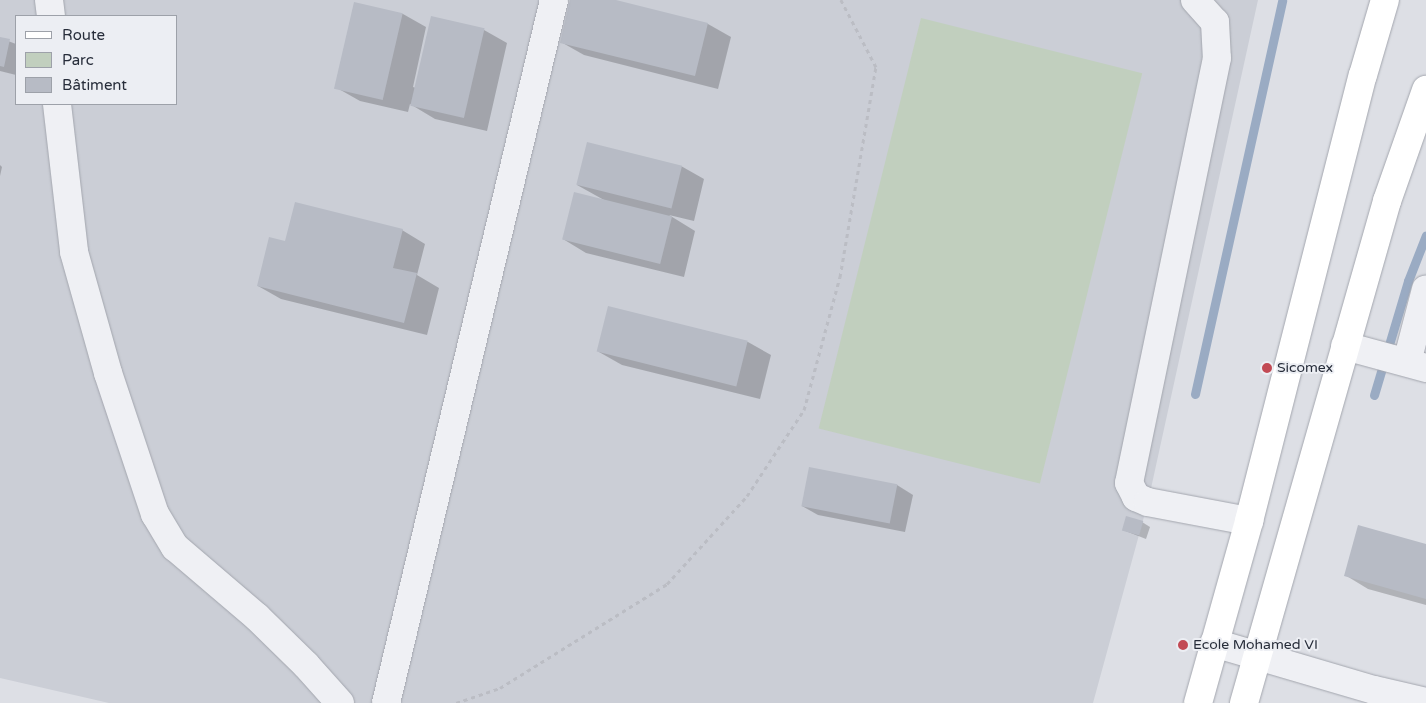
<!DOCTYPE html>
<html>
<head>
<meta charset="utf-8">
<style>
	body { margin:0 }
	#map { position:relative; width:1426px; height:703px; overflow:hidden; background:#dddfe5; font-family:"Varela Round",sans-serif }
	div>[style] { position:absolute }
	.built>* { inset:0; background:#cbced6 }
	.green>* { inset:0; background:#c1cfbe; transform-origin:0 0 }
	.shadow>* { inset:0; background:#0003 }
	.stream>* { height:9px; margin:-4.5px; padding:0 4.5px; transform-origin:4.5px; border-radius:4.5px; background:#9aabc3 }
	.building>* { inset:0; background:#b7bbc5; transform-origin:0 0 }
	.path>* { height:3px; margin-top:-1.5px; transform-origin:0; background:repeating-linear-gradient(90deg,#bbbdc4 0 4px,transparent 0 8px) }
	.roads { filter:drop-shadow(0 0 1px #a3a6ae) drop-shadow(0 0 1px #a3a6ae) }
	.minor>* { height:28px; margin:-14px; padding:0 14px; transform-origin:14px; border-radius:14px; background:#eff0f4 }
	.major>* { height:28px; margin:-14px; padding:0 14px; transform-origin:14px; border-radius:14px; background:#fff }
	.dots>* { width:14px; height:14px; translate:-50% -50%; box-sizing:border-box; border:2px solid #eceef3; border-radius:50% }
	span { translate:-50% -50%; white-space:nowrap; text-align:center; line-height:1.15; -webkit-text-stroke:4px #eceef3; paint-order:stroke }
	.poi-label { font-size:14px; color:#272d3a }
	.left { translate:0 -50%; text-align:left }
	.legend { position:absolute; left:15px; top:15px; width:162px; height:90px; box-sizing:border-box; background:#eceef3; border:1px solid #9da1a9; margin:0; padding:6px 9px; list-style:none; font-size:15px; color:#272d3a }
	.legend li { display:flex; align-items:center; gap:10px; height:25px }
	.legend b { width:25px; border:1px solid #9da1a9 }
</style>
</head>
<body>
<div id="map">
	<div class="built">
		<div style="clip-path:polygon(evenodd,0 0,1258px 0,1148px 502px,1093px 703px,109px 703px,0 678px,0 0,16px 16px,176px 16px,176px 104px,16px 104px,16px 16px)"></div>
	</div>
	<div class="green">
		<div style="left:921px;top:18px;width:228px;height:423px;rotate:14deg"></div>
	</div>
	<div class="shadow">
		<div style="clip-path:polygon(572px 0,610px 0,708px 24px,731px 37px,718px 89px,584px 55px,561px 42px)"></div>
		<div style="clip-path:polygon(355px 4px,403px 14px,426px 27px,413px 87px,416px 88px,484px 30px,507px 43px,487px 131px,435px 119px,410px 104px,408px 112px,360px 101px,337px 88px)"></div>
		<div style="clip-path:polygon(0 38px,16px 44px,16px 75px,0 71px)"></div>
		<div style="clip-path:polygon(0 165px,2px 167px,0 176px)"></div>
		<div style="clip-path:polygon(681px 166px,704px 179px,694px 221px,669px 215px,695px 231px,684px 277px,586px 253px,563px 239px,604px 200px,577px 185px)"></div>
		<div style="clip-path:polygon(402px 230px,425px 244px,417px 275px,439px 288px,427px 335px,281px 299px,258px 286px,286px 242px)"></div>
		<div style="clip-path:polygon(748px 342px,771px 355px,760px 399px,622px 365px,599px 352px)"></div>
		<div style="clip-path:polygon(897px 485px,913px 495px,905px 532px,818px 515px,802px 506px)"></div>
		<div style="clip-path:polygon(1142px 522px,1150px 527px,1146px 539px,1123px 530px)"></div>
		<div style="clip-path:polygon(1426px 545px,1426px 605px,1368px 589px,1345px 575px)"></div>
	</div>
	<div class="stream">
		<div style="left:1195px;top:394px;width:403px;rotate:-77.5deg"></div>
		<div style="left:1374px;top:395px;width:119px;rotate:-73.4deg"></div>
		<div style="left:1408px;top:281px;width:49px;rotate:-68.6deg"></div>
	</div>
	<div class="building">
		<div style="clip-path:polygon(570px 0,616px 0,708px 23px,695px 76px,560px 43px)"></div>
		<div style="left:354px;top:2px;width:50px;height:89px;rotate:13deg"></div>
		<div style="left:431px;top:16px;width:55px;height:92px;rotate:13deg"></div>
		<div style="clip-path:polygon(0 37px,10px 39px,4px 67px,0 66px)"></div>
		<div style="left:587px;top:142px;width:98px;height:44px;rotate:14deg"></div>
		<div style="left:574px;top:192px;width:101px;height:49px;rotate:14deg"></div>
		<div style="clip-path:polygon(295px 202px,403px 229px,393px 268px,417px 273px,404px 323px,257px 286px,269px 237px,285px 241px)"></div>
		<div style="left:608px;top:306px;width:144px;height:47px;rotate:14deg"></div>
		<div style="left:809px;top:467px;width:90px;height:40px;rotate:11deg"></div>
		<div style="left:1126px;top:516px;width:18px;height:15px;rotate:16deg"></div>
		<div style="clip-path:polygon(1358px 525px,1426px 544px,1426px 599px,1344px 576px)"></div>
	</div>
	<div class="path">
		<div style="left:456px;top:703px;width:46px;rotate:-18.8deg"></div>
		<div style="left:500px;top:688px;width:197px;rotate:-31.9deg"></div>
		<div style="left:667px;top:584px;width:119px;rotate:-47.7deg"></div>
		<div style="left:747px;top:496px;width:103px;rotate:-56.5deg"></div>
		<div style="left:804px;top:410px;width:138px;rotate:-74.9deg"></div>
		<div style="left:840px;top:277px;width:213px;rotate:-80.3deg"></div>
		<div style="left:876px;top:67px;width:76px;rotate:-117.6deg"></div>
	</div>
	<div class="roads">
		<div class="minor">
			<div style="left:49px;top:0;width:16px;rotate:83deg"></div>
			<div style="left:1195px;top:0;width:30px;rotate:48deg"></div>
			<div style="left:1215px;top:22px;width:36px;rotate:87deg"></div>
			<div style="left:1217px;top:58px;width:434px;rotate:101.7deg"></div>
			<div style="left:1129px;top:483px;width:16px;rotate:63deg"></div>
			<div style="left:1136px;top:497px;width:13px;rotate:23deg"></div>
			<div style="left:1148px;top:502px;width:103px;rotate:10.7deg"></div>
			<div style="left:57px;top:104px;width:149px;rotate:83.4deg"></div>
			<div style="left:74px;top:252px;width:126px;rotate:74.3deg"></div>
			<div style="left:108px;top:373px;width:149px;rotate:71.6deg"></div>
			<div style="left:155px;top:514px;width:39px;rotate:59deg"></div>
			<div style="left:175px;top:547px;width:108px;rotate:40.5deg"></div>
			<div style="left:257px;top:617px;width:69px;rotate:44.4deg"></div>
			<div style="left:306px;top:665px;width:51px;rotate:48.2deg"></div>
			<div style="left:1345px;top:346px;width:84px;rotate:15.2deg"></div>
			<div style="left:1407px;top:362px;width:75px;rotate:-75.4deg"></div>
			<div style="left:1214px;top:643px;width:167px;rotate:16.4deg"></div>
			<div style="left:1374px;top:690px;width:53px;rotate:13deg"></div>
			<div style="left:386px;top:703px;width:723px;rotate:-76.56deg"></div>
		</div>
		<div class="major">
			<div style="left:1198px;top:703px;width:189px;rotate:-74.3deg"></div>
			<div style="left:1249px;top:521px;width:460px;rotate:-75.7deg"></div>
			<div style="left:1363px;top:75px;width:78px;rotate:-73.7deg"></div>
			<div style="left:1244px;top:703px;width:522px;rotate:-74.1deg"></div>
			<div style="left:1387px;top:201px;width:118px;rotate:-70.6deg"></div>
		</div>
	</div>
	<div class="dots">
		<div style="left:1267px;top:368px;background:#c24a54"></div>
		<div style="left:1183px;top:645px;background:#c24a54"></div>
	</div>
	<div class="poi-label">
		<span class="left" style="left:1277px;top:368px">Sicomex</span>
		<span class="left" style="left:1193px;top:645px">Ecole Mohamed VI</span>
	</div>
	<ul class="legend">
	<li><b style="height:6px;background:#fff"></b>Route</li>
	<li><b style="height:14px;background:#c1cfbe"></b>Parc</li>
	<li><b style="height:14px;background:#b7bbc5"></b>Bâtiment</li>
	</ul>
</div>
</body>
</html>
